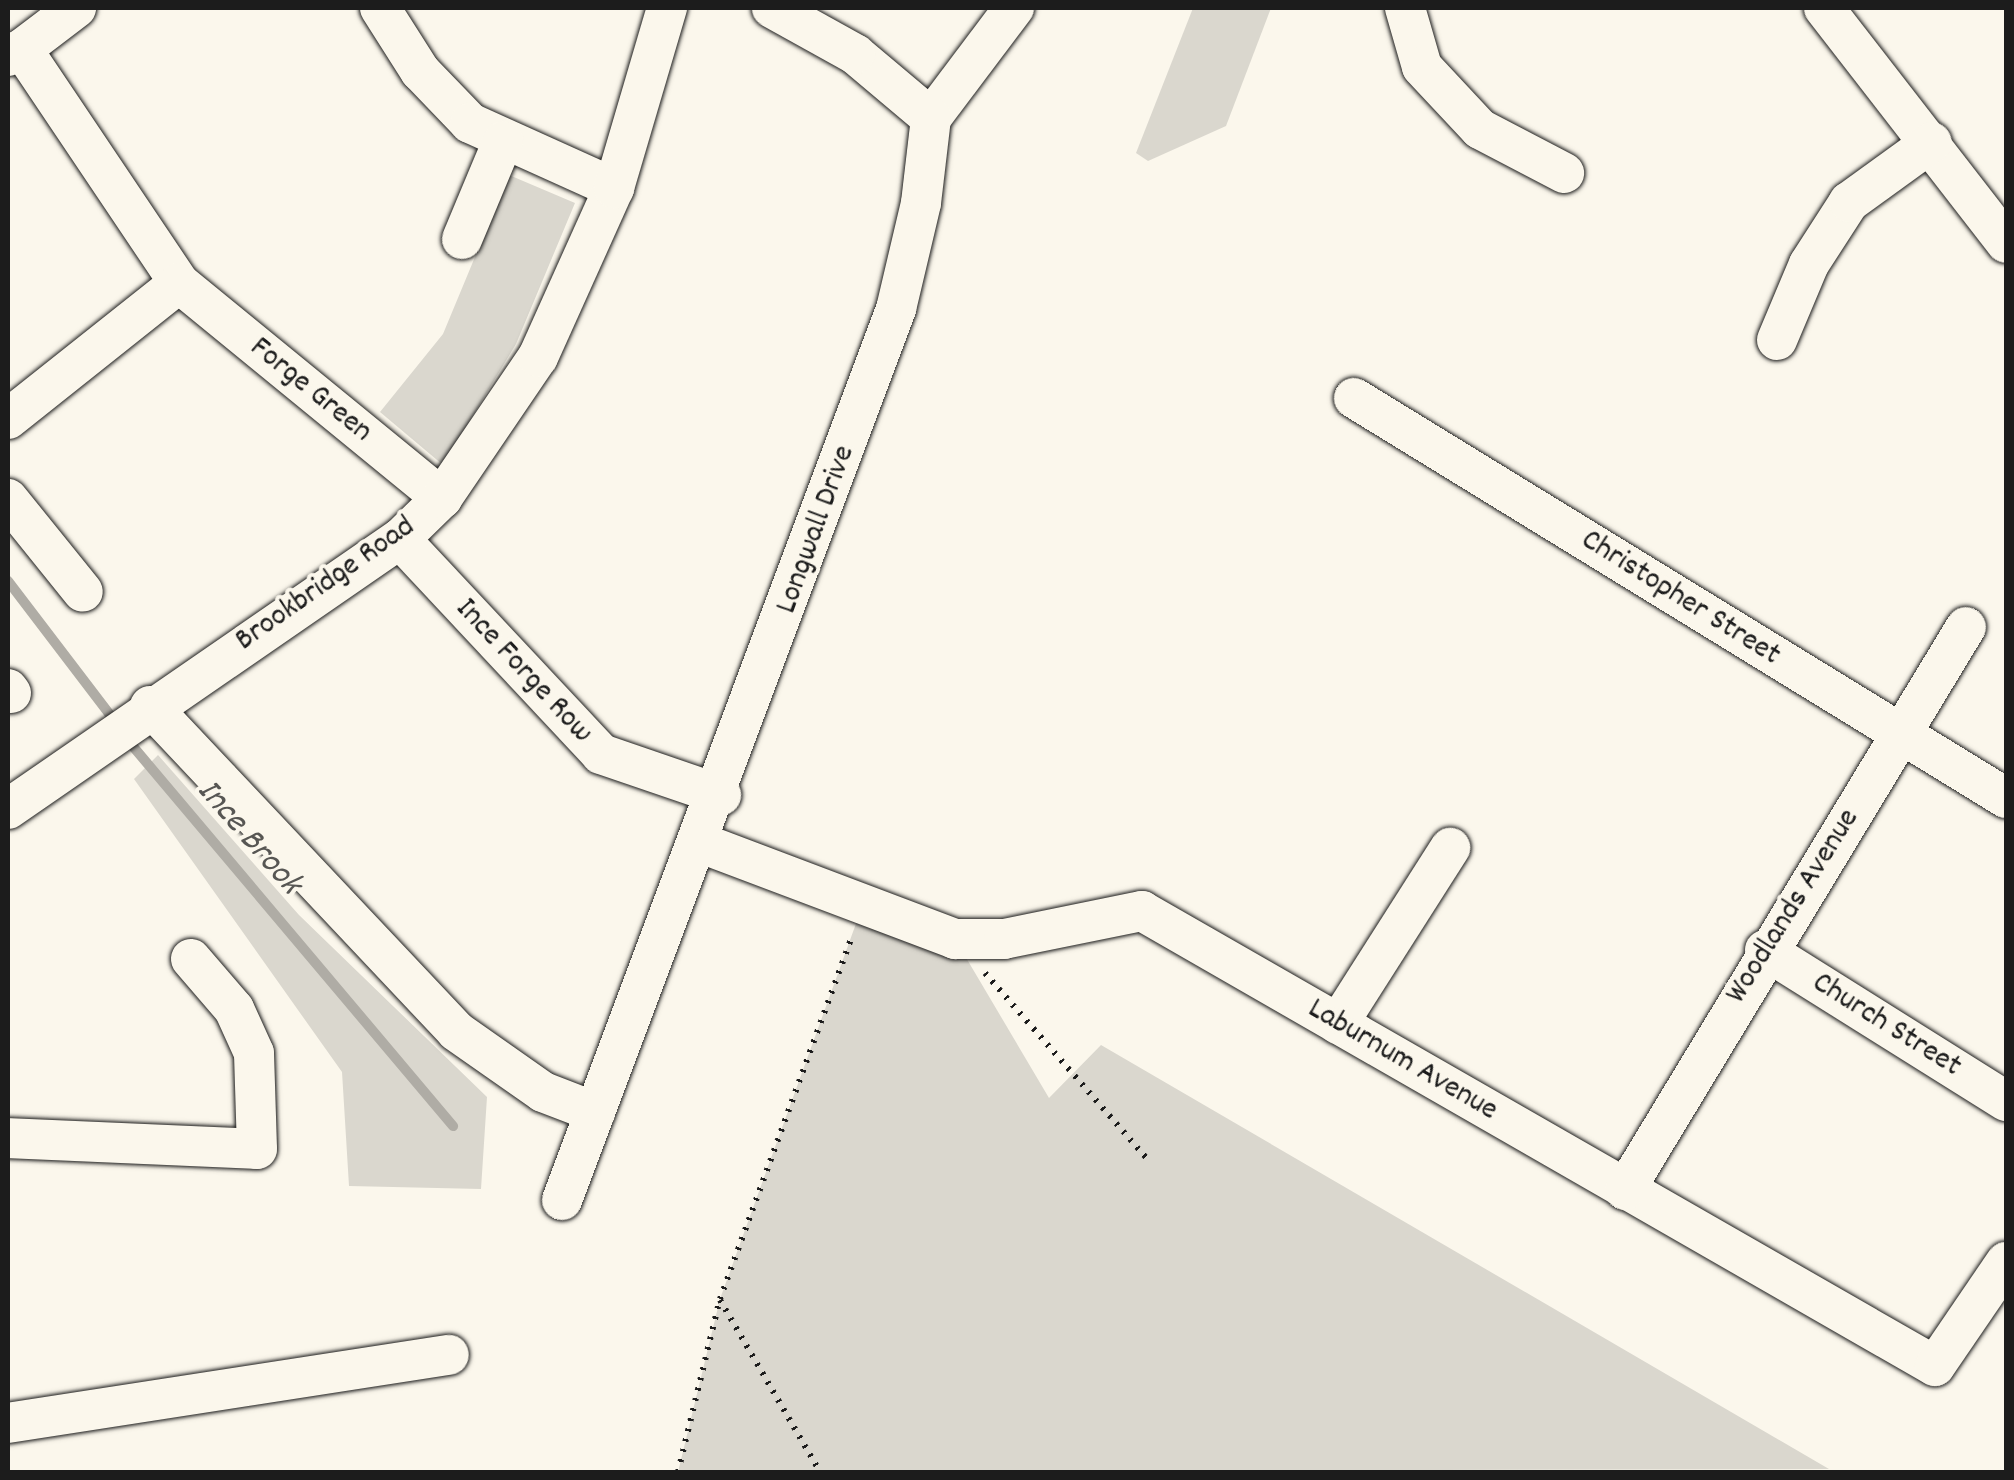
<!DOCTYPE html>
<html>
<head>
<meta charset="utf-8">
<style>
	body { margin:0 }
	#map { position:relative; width:2014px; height:1480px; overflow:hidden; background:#fbf7ec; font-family:Dekko,sans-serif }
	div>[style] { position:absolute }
	.green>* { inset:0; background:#dad7ce }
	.stream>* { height:10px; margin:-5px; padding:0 5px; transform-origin:5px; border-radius:5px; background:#afaca5 }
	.path>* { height:6px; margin-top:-3px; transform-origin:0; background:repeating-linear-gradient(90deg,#1c1c1c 0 2.5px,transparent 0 10.5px) }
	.roads { filter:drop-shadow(0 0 2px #1c1c1c) drop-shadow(0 0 2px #1c1c1c) }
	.minor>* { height:40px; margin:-20px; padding:0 20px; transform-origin:20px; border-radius:20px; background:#fbf7ec }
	span { translate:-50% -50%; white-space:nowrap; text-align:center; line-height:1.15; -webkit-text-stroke:8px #fbf7ec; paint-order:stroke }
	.street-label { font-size:32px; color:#1c1c1c }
	.water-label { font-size:35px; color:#575653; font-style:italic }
	.frame { position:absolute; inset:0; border:10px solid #1c1c1c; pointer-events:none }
</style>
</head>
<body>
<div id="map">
	<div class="green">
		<div style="clip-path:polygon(1193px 8px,1271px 8px,1226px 126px,1148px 161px,1136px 153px)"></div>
		<div style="clip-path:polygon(509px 175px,575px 203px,516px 344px,443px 465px,380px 412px,443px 334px)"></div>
		<div style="clip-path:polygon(158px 755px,299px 915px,487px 1097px,481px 1189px,349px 1186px,342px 1072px,134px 779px)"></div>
		<div style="clip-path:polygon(862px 907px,955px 939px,1049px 1098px,1101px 1045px,1829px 1469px,678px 1472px,720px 1299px)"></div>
	</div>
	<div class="stream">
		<div style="left:8px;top:581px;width:178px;rotate:52.7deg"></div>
		<div style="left:125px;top:737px;width:509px;rotate:49.86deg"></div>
	</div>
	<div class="path">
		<div style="left:985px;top:973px;width:247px;rotate:48.9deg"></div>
		<div style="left:720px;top:1300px;width:199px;rotate:59.8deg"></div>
		<div style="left:678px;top:1472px;width:178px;rotate:-76.4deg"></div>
		<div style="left:720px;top:1299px;width:385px;rotate:-70deg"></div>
	</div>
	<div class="roads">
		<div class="minor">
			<div style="left:380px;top:8px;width:75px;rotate:57.6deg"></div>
			<div style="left:420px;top:71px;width:72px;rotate:46.1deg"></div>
			<div style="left:470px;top:123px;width:158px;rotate:24.3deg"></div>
			<div style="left:1405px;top:8px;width:61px;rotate:73.9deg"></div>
			<div style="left:1422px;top:67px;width:85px;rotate:46.9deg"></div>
			<div style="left:1480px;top:129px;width:95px;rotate:27.6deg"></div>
			<div style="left:1824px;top:8px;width:297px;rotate:52.2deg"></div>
			<div style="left:22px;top:49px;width:68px;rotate:-37.2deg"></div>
			<div style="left:8px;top:56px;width:16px;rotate:-27deg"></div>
			<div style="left:22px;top:49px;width:282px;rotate:56.1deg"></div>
			<div style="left:179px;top:283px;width:340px;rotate:39.3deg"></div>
			<div style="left:931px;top:118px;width:138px;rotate:-53deg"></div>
			<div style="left:462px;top:239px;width:106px;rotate:-67.3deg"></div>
			<div style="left:1777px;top:340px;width:82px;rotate:-67.2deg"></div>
			<div style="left:1809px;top:264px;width:74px;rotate:-57.2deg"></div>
			<div style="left:1849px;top:202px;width:102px;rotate:-35.9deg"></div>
			<div style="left:1354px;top:398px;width:765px;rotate:31.53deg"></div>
			<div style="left:8px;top:419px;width:218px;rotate:-38.5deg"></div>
			<div style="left:8px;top:499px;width:119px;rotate:51.1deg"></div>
			<div style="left:400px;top:539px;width:294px;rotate:46.9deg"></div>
			<div style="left:601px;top:754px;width:127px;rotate:18.9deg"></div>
			<div style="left:8px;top:689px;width:5px;rotate:53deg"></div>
			<div style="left:150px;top:706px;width:446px;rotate:46.7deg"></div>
			<div style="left:456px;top:1031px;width:106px;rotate:35deg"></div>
			<div style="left:543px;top:1092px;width:56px;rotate:21deg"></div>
			<div style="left:8px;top:809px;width:476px;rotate:-34.6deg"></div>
			<div style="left:400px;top:539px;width:59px;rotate:-44.3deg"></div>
			<div style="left:442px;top:498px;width:171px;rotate:-55.8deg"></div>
			<div style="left:538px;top:357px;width:185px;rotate:-65.8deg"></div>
			<div style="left:614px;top:188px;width:188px;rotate:-73.6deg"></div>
			<div style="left:701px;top:843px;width:272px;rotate:20.7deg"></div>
			<div style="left:955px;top:939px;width:49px"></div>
			<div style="left:1004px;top:939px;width:141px;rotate:-11.5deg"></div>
			<div style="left:1142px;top:911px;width:914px;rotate:29.85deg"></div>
			<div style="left:1935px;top:1366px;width:126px;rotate:-55.7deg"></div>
			<div style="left:1765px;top:950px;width:284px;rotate:32.1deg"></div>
			<div style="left:1338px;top:1024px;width:209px;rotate:-57.5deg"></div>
			<div style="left:8px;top:1138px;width:249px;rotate:2.5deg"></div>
			<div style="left:257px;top:1149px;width:96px;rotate:-91.8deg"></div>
			<div style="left:254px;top:1053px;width:48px;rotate:-114.4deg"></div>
			<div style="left:234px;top:1009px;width:66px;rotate:-130.7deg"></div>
			<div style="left:1625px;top:1190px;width:658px;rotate:-58.8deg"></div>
			<div style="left:562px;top:1200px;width:952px;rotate:-69.45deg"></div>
			<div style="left:896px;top:309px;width:109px;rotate:-76.7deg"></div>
			<div style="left:921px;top:203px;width:86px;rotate:-83.3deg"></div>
			<div style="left:931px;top:118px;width:99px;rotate:-139.9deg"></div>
			<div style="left:855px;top:54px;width:95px;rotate:-151deg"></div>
			<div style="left:8px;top:1423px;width:446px;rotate:-8.8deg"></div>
		</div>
	</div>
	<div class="street-label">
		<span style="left:310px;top:391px;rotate:39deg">Forge Green</span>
		<span style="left:817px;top:530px;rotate:-70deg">Longwall Drive</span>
		<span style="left:326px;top:585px;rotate:-35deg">Brookbridge Road</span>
		<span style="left:1680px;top:599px;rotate:32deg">Christopher Street</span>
		<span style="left:523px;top:672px;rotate:47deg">Ince Forge Row</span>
		<span style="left:1794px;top:907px;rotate:-58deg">Woodlands Avenue</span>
		<span style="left:1886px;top:1026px;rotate:32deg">Church Street</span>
		<span style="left:1402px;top:1061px;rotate:30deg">Laburnum Avenue</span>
	</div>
	<div class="water-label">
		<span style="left:248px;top:838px;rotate:49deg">Ince Brook</span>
	</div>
	<div class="frame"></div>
</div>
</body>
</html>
